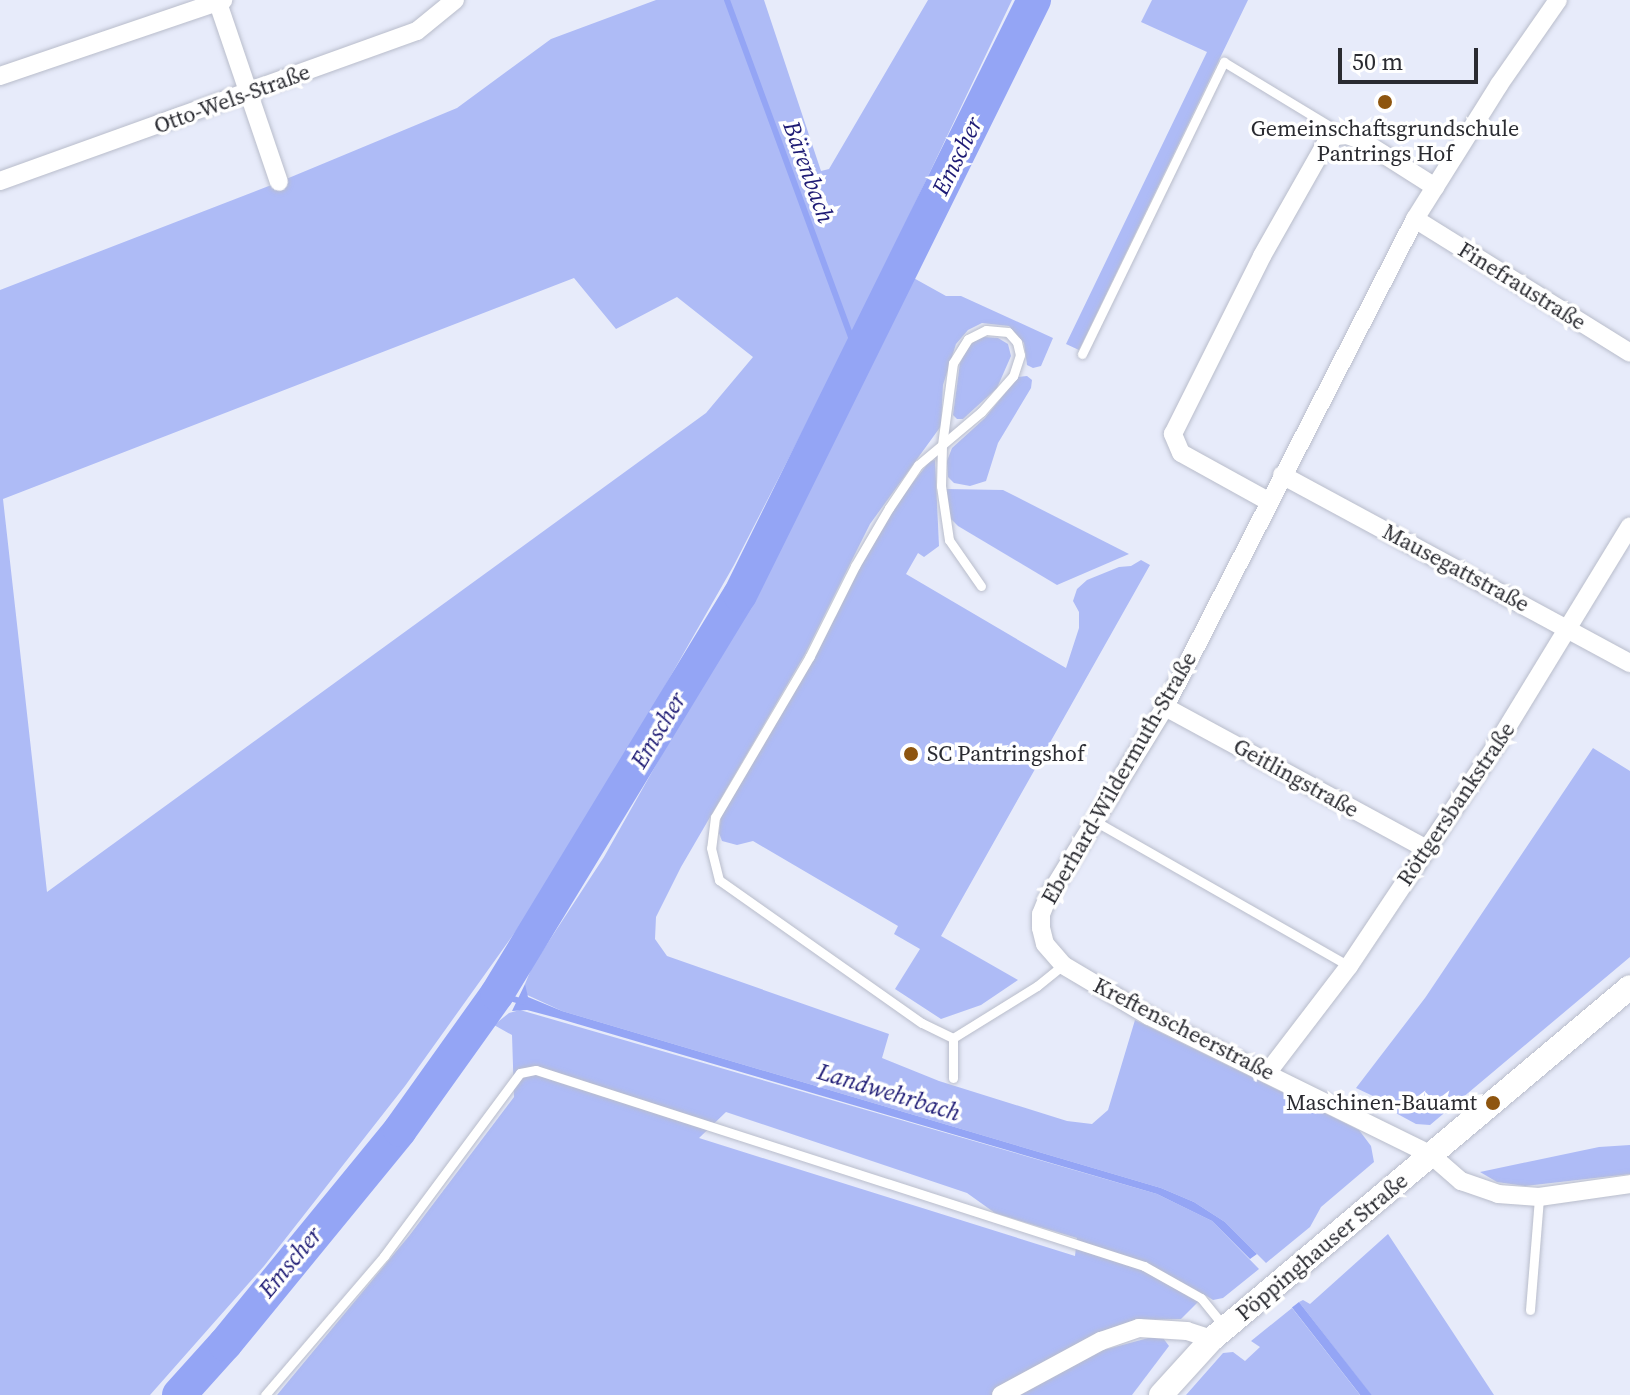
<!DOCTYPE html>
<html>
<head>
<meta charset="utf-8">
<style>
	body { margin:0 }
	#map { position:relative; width:1630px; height:1395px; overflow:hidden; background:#e7ebfa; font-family:"Source Serif 4",serif }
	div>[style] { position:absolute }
	.green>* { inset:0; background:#aebbf6 }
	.water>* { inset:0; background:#94a5f5; transform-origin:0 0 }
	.stream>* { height:6px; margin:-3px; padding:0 3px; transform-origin:3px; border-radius:3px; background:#94a5f5 }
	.river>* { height:34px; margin:-17px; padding:0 17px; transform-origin:17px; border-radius:17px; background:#94a5f5 }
	.roads { filter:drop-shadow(0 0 2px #b9bdcb) drop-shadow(0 0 2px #b9bdcb) }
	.service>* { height:9px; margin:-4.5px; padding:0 4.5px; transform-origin:4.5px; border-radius:4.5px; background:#fff }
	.minor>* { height:18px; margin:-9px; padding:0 9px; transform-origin:9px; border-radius:9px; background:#fff }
	.secondary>* { height:24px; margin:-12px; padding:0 12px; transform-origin:12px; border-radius:12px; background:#fff }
	.dots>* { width:22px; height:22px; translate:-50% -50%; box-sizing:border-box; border:4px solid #fff; border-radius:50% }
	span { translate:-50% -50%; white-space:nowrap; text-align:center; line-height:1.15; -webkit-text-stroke:7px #fff; paint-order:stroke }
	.street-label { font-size:22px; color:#2a2b31 }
	.poi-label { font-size:22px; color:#2a2b31 }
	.left { translate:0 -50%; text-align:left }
	.right { translate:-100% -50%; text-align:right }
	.water-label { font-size:24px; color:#1d1a74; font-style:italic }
	.scale { position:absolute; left:1338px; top:48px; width:140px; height:36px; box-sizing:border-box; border:4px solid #2a2b31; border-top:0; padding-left:10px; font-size:24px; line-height:28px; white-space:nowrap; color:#2a2b31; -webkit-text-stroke:6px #fff; paint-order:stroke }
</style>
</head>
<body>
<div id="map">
	<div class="green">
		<div style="clip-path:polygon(evenodd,656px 0,764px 0,821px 171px,829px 169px,928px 0,1012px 0,856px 327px,734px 565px,561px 868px,405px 1086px,264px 1266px,150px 1395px,0 1395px,0 290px,279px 182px,457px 108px,551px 39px,656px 0,574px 278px,616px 329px,677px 297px,753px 357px,706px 413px,47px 892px,3px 499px,574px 278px)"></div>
		<div style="clip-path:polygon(1152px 0,1248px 0,1079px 350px,1066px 344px,1207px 52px,1141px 22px)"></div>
		<div style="clip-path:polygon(910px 276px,946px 296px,961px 296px,1053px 338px,1041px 366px,1033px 368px,1027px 365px,1024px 343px,1009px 326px,982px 323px,968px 330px,956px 344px,943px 385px,941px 426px,870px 524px,805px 654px,681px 867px,656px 917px,655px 939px,667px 956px,889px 1034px,882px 1058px,939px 1081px,1067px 1121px,1092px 1124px,1108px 1110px,1135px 1020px,1359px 1130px,1371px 1146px,1374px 1162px,1321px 1207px,1310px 1227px,1266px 1263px,1225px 1222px,1194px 1202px,1161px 1188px,562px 1011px,525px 994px,525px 984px,532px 967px,604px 857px,744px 609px)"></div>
		<div style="clip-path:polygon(984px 337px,998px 338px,1008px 344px,1011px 356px,997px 388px,963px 419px,957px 419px,953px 415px,960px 363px,969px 344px)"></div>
		<div style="clip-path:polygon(1027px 376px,1032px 380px,1031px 388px,998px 443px,986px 481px,970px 486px,954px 483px,948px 477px,947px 461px,952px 448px,985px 418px,1018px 377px)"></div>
		<div style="clip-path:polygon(935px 460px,939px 546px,924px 557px,918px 553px,906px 574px,1066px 668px,1079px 628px,1079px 612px,1073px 601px,1077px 589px,1087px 580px,1119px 567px,1131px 566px,1141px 560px,1150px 565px,941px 936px,1018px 980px,981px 1005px,941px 1019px,895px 989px,920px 949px,894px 934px,898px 926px,753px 841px,737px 845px,722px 841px,719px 833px,721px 817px,895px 505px,930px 461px)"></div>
		<div style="clip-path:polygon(946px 489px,1003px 490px,1129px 554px,1057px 585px,958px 526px,948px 516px)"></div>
		<div style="clip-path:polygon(1593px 748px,1630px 771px,1630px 957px,1430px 1125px,1416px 1124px,1392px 1111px,1394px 1106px,1356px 1088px,1425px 998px)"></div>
		<div style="clip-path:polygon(evenodd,520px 1010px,1157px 1194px,1212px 1221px,1259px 1269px,1223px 1298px,1213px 1300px,1205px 1295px,1181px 1319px,1140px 1320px,993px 1395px,277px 1395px,409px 1236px,514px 1097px,512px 1035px,494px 1025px,509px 1013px,520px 1010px,726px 1112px,967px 1193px,995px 1213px,1077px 1238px,1075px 1256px,699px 1138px,726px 1112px)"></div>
		<div style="clip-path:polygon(1630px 1145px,1630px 1174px,1525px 1186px,1497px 1182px,1480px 1172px,1599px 1147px)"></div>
		<div style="clip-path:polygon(1388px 1234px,1452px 1331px,1494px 1395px,1371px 1395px,1299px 1302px,1303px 1300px,1310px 1304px)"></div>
		<div style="clip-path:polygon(1292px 1308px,1360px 1395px,1186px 1395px,1223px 1353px,1233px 1352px,1245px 1361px,1260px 1347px,1251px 1341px)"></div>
		<div style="clip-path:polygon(1152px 1337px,1163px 1338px,1169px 1346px,1132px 1395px,1016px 1395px,1100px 1351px)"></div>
	</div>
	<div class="water">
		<div style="clip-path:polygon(525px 984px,528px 997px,562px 1011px,1161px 1188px,1194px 1202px,1225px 1222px,1257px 1254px,1250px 1259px,1212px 1221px,1157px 1194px,557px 1018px,527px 1010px,512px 1011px)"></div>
		<div style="left:1299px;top:1302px;width:118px;height:9px;rotate:52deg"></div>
	</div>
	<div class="stream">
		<div style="left:727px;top:0;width:380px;rotate:69.8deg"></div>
		<div style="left:497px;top:994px;width:27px;rotate:17deg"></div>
	</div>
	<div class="river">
		<div style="left:179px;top:1395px;width:69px;rotate:-48deg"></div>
		<div style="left:225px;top:1344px;width:276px;rotate:-50.7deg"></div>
		<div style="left:400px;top:1130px;width:167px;rotate:-54.5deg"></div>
		<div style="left:497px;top:994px;width:467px;rotate:-58.7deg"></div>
		<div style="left:740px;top:595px;width:664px;rotate:-63.71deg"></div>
	</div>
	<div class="roads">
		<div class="service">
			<div style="left:1082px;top:354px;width:325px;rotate:-64.1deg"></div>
			<div style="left:1224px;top:62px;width:127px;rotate:31.2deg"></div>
			<div style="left:1333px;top:128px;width:9px;rotate:69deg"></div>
			<div style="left:981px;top:586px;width:56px;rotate:-124.8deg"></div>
			<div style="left:949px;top:540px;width:55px;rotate:-98.4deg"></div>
			<div style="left:941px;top:486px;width:41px;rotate:-88.6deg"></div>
			<div style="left:942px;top:445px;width:83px;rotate:-82.4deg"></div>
			<div style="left:953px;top:363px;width:28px;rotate:-58deg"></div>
			<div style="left:968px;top:339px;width:20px;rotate:-27deg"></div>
			<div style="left:986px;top:330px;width:22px;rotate:5deg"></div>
			<div style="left:1008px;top:332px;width:13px;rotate:48deg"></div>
			<div style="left:1017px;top:342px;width:13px;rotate:77deg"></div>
			<div style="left:1020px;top:355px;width:22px;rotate:108deg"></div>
			<div style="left:1013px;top:376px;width:48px;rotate:131.6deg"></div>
			<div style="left:981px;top:412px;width:51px;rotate:139.8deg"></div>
			<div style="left:942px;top:445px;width:31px;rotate:140deg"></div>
			<div style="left:918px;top:465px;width:52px;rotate:124deg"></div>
			<div style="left:889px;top:508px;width:67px;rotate:120.4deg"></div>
			<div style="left:855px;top:566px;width:101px;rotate:116.6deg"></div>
			<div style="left:810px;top:656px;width:187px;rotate:120.5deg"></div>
			<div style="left:715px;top:817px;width:31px;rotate:97deg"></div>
			<div style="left:711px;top:848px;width:33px;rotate:76deg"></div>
			<div style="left:719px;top:880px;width:248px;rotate:35.2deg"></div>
			<div style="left:922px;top:1023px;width:34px;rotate:26deg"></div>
			<div style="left:953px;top:1038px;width:99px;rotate:-31.8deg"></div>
			<div style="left:1037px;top:986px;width:33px;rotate:-39deg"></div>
			<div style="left:1093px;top:820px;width:295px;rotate:29.7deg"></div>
			<div style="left:953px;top:1038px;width:40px;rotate:90deg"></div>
			<div style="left:1530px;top:1310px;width:113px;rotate:-85.4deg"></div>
			<div style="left:265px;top:1395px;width:183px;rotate:-49.4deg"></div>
			<div style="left:384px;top:1256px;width:228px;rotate:-53.4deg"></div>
			<div style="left:520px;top:1073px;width:16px;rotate:-11deg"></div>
			<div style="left:536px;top:1070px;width:639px;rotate:17.87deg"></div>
			<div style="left:1144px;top:1266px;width:65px;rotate:29.3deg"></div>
			<div style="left:1201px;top:1298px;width:35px;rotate:51deg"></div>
		</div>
		<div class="minor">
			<div style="left:217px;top:0;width:192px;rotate:71.2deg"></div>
			<div style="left:1558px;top:0;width:103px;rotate:124.8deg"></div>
			<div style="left:1499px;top:85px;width:158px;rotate:122.1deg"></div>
			<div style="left:1415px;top:219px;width:548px;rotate:117.13deg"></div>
			<div style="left:1165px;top:707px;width:223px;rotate:121.6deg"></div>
			<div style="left:1048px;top:897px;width:18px;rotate:112deg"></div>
			<div style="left:1041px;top:914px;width:14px;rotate:90deg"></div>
			<div style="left:1041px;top:928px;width:16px;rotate:76deg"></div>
			<div style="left:1045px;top:944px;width:28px;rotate:49deg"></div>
			<div style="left:1063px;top:965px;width:100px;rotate:30.7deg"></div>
			<div style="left:1149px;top:1016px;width:314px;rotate:26.2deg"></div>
			<div style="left:1431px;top:1155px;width:40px;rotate:41deg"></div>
			<div style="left:1461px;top:1181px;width:39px;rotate:19deg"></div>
			<div style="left:1498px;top:1194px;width:41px;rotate:4.2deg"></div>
			<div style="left:1539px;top:1197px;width:92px;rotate:-8.1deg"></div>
			<div style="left:0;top:76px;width:236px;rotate:-18.8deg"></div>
			<div style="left:0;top:181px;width:443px;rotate:-19.8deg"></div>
			<div style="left:417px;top:31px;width:49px;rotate:-39.2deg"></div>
			<div style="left:1415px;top:219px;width:253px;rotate:31.9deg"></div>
			<div style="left:1282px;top:475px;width:396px;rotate:28.4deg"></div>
			<div style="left:1268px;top:501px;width:99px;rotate:-151.1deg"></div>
			<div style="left:1181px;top:453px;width:21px;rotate:-113deg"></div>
			<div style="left:1173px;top:434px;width:199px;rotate:-63.4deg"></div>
			<div style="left:1262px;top:256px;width:130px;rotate:-60.5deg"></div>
			<div style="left:1326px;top:143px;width:12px;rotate:-35deg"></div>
			<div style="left:1336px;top:136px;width:11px;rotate:-5deg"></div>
			<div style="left:1347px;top:135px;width:15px;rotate:20deg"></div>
			<div style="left:1361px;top:140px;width:88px;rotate:32.4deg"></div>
			<div style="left:1165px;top:707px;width:297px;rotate:28.5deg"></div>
			<div style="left:1268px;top:1072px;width:133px;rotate:-52.6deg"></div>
			<div style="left:1349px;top:966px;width:267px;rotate:-56.3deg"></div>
			<div style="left:1497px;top:744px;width:255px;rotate:-58.6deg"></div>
			<div style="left:1001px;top:1395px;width:114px;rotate:-28.4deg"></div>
			<div style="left:1101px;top:1341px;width:40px;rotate:-18.9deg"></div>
			<div style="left:1139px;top:1328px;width:48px;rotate:3.6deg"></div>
			<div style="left:1187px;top:1331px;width:26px;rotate:18deg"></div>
		</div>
		<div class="secondary">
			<div style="left:1161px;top:1395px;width:76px;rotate:-47.7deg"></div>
			<div style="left:1212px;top:1339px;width:546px;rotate:-40.1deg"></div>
		</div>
	</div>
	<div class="dots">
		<div style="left:1385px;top:102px;background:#8e550f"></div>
		<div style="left:911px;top:754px;background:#8e550f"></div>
		<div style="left:1493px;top:1103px;background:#8e550f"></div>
	</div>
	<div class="street-label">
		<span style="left:232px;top:99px;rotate:-20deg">Otto-Wels-Straße</span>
		<span style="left:1522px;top:286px;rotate:32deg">Finefraustraße</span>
		<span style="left:1456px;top:568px;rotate:28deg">Mausegattstraße</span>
		<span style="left:1119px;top:778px;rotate:-60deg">Eberhard-Wildermuth-Straße</span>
		<span style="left:1296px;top:778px;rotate:29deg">Geitlingstraße</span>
		<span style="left:1456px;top:804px;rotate:-56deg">Röttgersbankstraße</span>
		<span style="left:1184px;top:1029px;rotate:27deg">Kreftenscheerstraße</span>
		<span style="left:1322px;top:1247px;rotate:-40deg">Pöppinghauser Straße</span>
	</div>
	<div class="poi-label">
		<span style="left:1385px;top:141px">Gemeinschaftsgrundschule<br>Pantrings Hof</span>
		<span class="left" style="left:927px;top:754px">SC Pantringshof</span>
		<span class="right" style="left:1477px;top:1103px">Maschinen-Bauamt</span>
	</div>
	<div class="water-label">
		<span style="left:957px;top:156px;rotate:-64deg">Emscher</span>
		<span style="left:809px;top:172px;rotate:70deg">Bärenbach</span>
		<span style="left:658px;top:730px;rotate:-59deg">Emscher</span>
		<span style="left:889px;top:1092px;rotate:17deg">Landwehrbach</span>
		<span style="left:290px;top:1262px;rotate:-50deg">Emscher</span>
	</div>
	<div class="scale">50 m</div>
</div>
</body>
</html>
